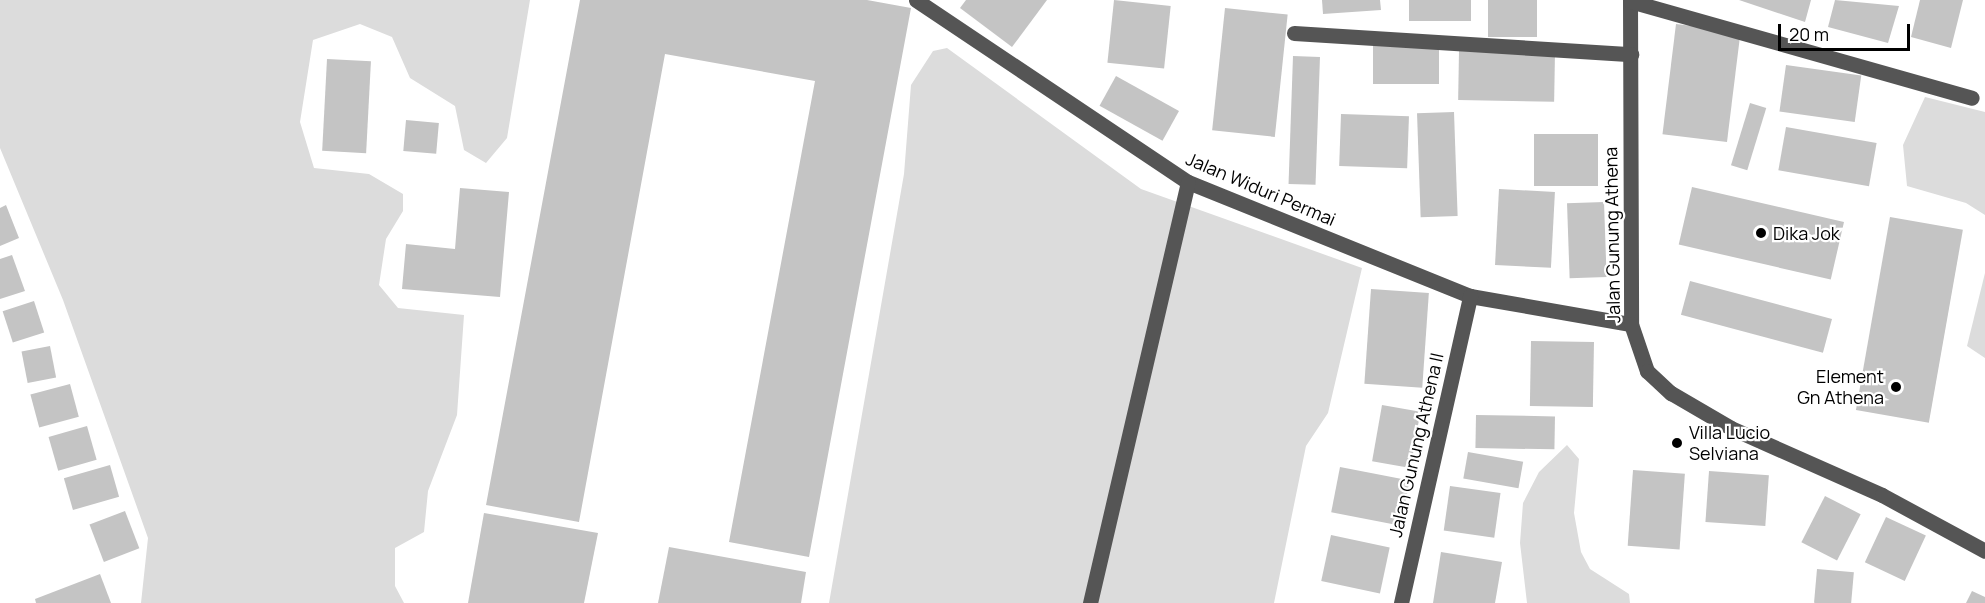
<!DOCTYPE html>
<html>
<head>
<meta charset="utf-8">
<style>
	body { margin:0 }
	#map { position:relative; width:1985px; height:603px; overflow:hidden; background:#fff; font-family:Manrope,sans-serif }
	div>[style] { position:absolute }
	.green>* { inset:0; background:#dcdcdc }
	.building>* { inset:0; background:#c4c4c4; transform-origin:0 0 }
	.minor>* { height:15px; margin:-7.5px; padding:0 7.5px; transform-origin:7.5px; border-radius:7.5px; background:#555 }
	.dots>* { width:16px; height:16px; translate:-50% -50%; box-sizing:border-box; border:3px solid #fff; border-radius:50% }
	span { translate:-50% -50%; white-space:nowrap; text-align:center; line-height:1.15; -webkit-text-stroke:4.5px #fff; paint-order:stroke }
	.street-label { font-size:18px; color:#000 }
	.poi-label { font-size:18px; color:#000 }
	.left { translate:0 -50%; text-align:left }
	.right { translate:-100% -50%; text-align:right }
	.scale { position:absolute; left:1778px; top:24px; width:132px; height:27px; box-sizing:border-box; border:3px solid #000; border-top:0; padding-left:8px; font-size:18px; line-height:21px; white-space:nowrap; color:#000; -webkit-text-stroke:4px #fff; paint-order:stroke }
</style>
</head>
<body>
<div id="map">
	<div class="green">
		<div style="clip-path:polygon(0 0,530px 0,507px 138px,486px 163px,464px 150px,455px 106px,410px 78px,392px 37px,360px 24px,313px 40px,300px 122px,314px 168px,369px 174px,403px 194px,403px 211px,386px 239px,379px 285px,398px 308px,464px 315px,457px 415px,428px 491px,424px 532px,395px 548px,395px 586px,404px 603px,141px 603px,148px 538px,63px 300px,0 148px)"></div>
		<div style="clip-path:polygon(947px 48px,1141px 189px,1362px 268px,1328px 413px,1306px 446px,1274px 603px,829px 603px,904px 174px,911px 85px,933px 51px)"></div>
		<div style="clip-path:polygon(1925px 97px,1985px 112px,1985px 215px,1966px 203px,1907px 186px,1903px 145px)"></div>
		<div style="clip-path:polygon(1985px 273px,1985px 358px,1967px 346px)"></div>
		<div style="clip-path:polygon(1567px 445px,1579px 459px,1574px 513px,1581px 552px,1590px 569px,1629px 594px,1630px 603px,1527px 603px,1520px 543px,1523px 503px,1539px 472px)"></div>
	</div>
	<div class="building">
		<div style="clip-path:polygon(580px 0,867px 0,911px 8px,809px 557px,729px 542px,815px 81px,665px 54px,579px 522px,486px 505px)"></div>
		<div style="clip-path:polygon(966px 0,1047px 0,1012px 47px,960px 8px)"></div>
		<div style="left:1114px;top:0;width:57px;height:63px;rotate:6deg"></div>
		<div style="clip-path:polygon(1322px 0,1380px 0,1381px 10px,1323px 14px)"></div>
		<div style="left:1409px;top:0;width:62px;height:21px"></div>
		<div style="left:1488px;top:0;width:49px;height:37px"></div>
		<div style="clip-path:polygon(1739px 0,1811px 0,1805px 22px)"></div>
		<div style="clip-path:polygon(1835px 0,1899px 6px,1888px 43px,1828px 27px)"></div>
		<div style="clip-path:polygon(1920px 0,1963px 0,1951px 48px,1911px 37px)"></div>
		<div style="left:1225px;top:8px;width:63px;height:123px;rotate:6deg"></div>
		<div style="left:1676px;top:24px;width:65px;height:111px;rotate:7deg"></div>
		<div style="left:1373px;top:41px;width:66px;height:43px"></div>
		<div style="left:1459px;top:51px;width:96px;height:49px;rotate:1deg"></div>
		<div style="left:1293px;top:56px;width:27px;height:128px;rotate:2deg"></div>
		<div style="left:327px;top:59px;width:44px;height:92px;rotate:3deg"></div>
		<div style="left:1786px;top:65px;width:76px;height:47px;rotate:8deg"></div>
		<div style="left:1116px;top:76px;width:72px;height:34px;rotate:29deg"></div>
		<div style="left:1750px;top:103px;width:17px;height:65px;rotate:17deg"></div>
		<div style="left:1454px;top:112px;width:104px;height:37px;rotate:88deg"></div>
		<div style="left:1341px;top:114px;width:68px;height:52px;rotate:2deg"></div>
		<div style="left:406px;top:120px;width:33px;height:31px;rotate:5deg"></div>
		<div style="left:1786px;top:127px;width:92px;height:44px;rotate:10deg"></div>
		<div style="left:1534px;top:134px;width:64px;height:52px"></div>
		<div style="left:1692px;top:187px;width:156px;height:59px;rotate:13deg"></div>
		<div style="clip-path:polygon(460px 188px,509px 192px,500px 297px,402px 289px,406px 244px,455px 249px)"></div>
		<div style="left:1499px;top:189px;width:56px;height:76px;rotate:3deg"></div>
		<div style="left:1604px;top:202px;width:75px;height:37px;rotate:88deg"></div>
		<div style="clip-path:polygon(6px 205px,19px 238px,0 246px,0 208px)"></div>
		<div style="left:1890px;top:217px;width:74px;height:196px;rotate:10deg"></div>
		<div style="clip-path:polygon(12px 255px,25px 291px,0 299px,0 259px)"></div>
		<div style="left:1690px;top:281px;width:147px;height:35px;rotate:15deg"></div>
		<div style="left:1371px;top:289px;width:58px;height:95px;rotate:4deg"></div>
		<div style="left:34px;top:301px;width:33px;height:33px;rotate:72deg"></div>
		<div style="left:1531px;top:341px;width:63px;height:65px;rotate:1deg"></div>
		<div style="left:50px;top:346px;width:32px;height:29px;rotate:79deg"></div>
		<div style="left:70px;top:384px;width:34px;height:41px;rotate:75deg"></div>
		<div style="left:1382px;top:405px;width:39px;height:57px;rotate:10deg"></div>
		<div style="left:1476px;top:415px;width:79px;height:33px;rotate:1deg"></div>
		<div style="left:87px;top:426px;width:35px;height:40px;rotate:74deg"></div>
		<div style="left:1468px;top:452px;width:56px;height:27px;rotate:10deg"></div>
		<div style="left:110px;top:465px;width:33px;height:48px;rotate:74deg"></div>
		<div style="left:1340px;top:467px;width:71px;height:46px;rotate:11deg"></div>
		<div style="left:1633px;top:470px;width:52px;height:76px;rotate:4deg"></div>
		<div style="left:1709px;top:471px;width:60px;height:51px;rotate:4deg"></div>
		<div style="left:1450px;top:486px;width:51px;height:45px;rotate:8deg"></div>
		<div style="left:1825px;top:496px;width:40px;height:52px;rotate:27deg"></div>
		<div style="left:125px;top:511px;width:40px;height:38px;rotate:69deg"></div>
		<div style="clip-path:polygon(484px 513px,598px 533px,584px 603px,468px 603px)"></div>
		<div style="left:1886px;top:517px;width:44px;height:50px;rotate:25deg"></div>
		<div style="left:1331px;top:535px;width:60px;height:47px;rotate:12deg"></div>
		<div style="clip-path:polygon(669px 547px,806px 572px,801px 603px,658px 603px)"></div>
		<div style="clip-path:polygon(1441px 552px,1502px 562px,1495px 603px,1433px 603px)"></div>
		<div style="left:1817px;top:569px;width:37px;height:34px;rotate:5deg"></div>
		<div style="clip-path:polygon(100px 574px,111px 603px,36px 603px,35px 599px)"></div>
		<div style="clip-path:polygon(1972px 591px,1985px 597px,1985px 603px,1966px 603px)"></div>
	</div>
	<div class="minor">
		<div style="left:916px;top:0;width:327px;rotate:33.8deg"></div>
		<div style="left:1188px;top:182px;width:304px;rotate:22deg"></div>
		<div style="left:1470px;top:296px;width:163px;rotate:9.9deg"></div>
		<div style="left:1630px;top:0;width:324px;rotate:89.8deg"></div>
		<div style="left:1631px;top:324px;width:50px;rotate:71.2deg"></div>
		<div style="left:1647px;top:371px;width:33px;rotate:43deg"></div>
		<div style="left:1671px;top:393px;width:69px;rotate:30.3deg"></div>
		<div style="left:1731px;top:428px;width:165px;rotate:23.9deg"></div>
		<div style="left:1882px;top:495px;width:117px;rotate:28.5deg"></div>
		<div style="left:1630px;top:1px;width:355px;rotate:15.8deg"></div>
		<div style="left:1294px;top:33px;width:338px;rotate:3.6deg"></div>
		<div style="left:1090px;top:603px;width:432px;rotate:-76.9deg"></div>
		<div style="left:1401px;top:603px;width:315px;rotate:-77.3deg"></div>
	</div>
	<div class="dots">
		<div style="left:1761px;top:233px;background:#000"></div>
		<div style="left:1896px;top:387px;background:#000"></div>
		<div style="left:1677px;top:443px;background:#000"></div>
	</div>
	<div class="street-label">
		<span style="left:1261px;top:189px;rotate:23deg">Jalan Widuri Permai</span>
		<span style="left:1612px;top:235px;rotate:-91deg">Jalan Gunung Athena</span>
		<span style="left:1416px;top:445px;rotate:-77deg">Jalan Gunung Athena II</span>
	</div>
	<div class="poi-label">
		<span class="left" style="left:1773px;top:233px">Dika Jok</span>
		<span class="right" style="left:1884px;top:387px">Element<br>Gn Athena</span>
		<span class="left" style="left:1689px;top:443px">Villa Lucio<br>Selviana</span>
	</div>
	<div class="scale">20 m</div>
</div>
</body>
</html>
